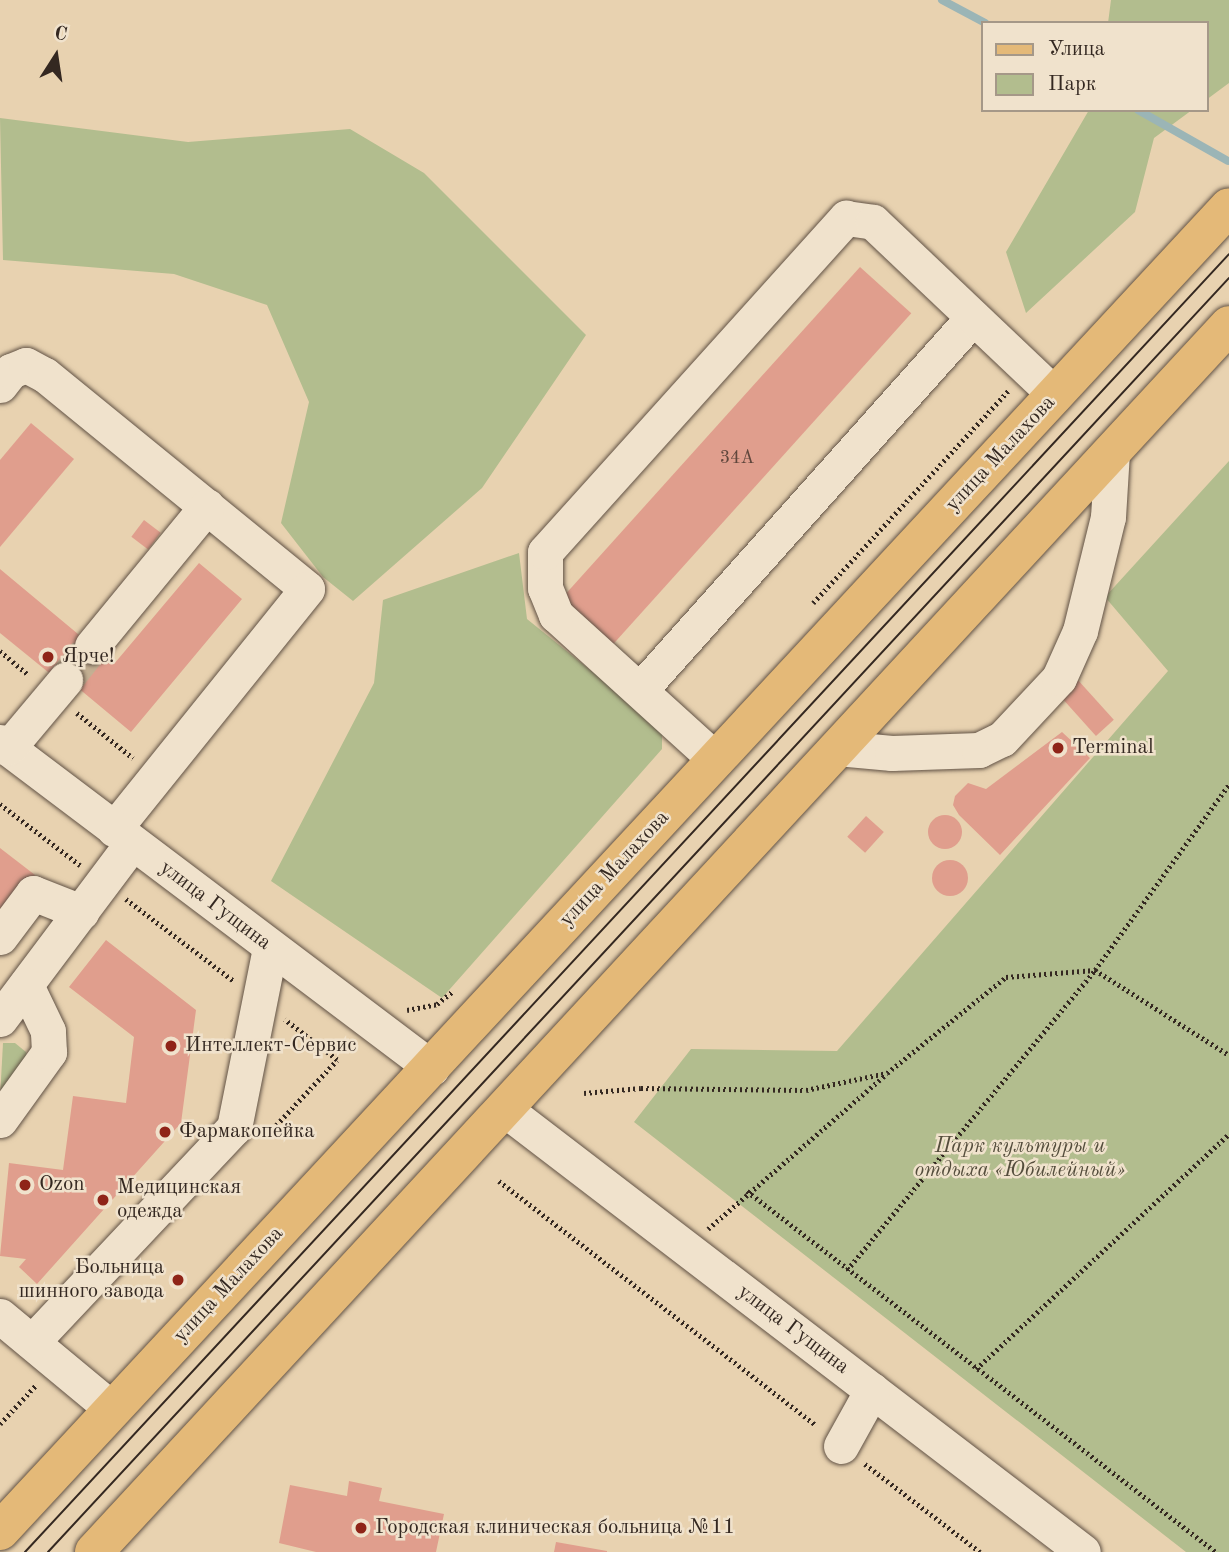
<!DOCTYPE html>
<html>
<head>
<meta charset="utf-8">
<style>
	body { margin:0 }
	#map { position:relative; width:1229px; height:1552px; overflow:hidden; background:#e8d2b0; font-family:"Old Standard TT",serif }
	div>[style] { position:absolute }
	.green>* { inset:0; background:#b2bd8e }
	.stream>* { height:8px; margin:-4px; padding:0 4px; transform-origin:4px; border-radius:4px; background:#9bb5b6 }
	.building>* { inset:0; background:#e09e8d; transform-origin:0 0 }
	.round { border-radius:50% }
	.minor-tunnel>* { height:35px; margin-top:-17.5px; transform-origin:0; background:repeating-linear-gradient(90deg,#c4b093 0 35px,transparent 0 53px) }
	.path>* { height:4.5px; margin-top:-2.25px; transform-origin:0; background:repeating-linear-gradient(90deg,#342821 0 2px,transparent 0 5.5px) }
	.roads { filter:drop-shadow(0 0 2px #615245) drop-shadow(0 0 2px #615245) }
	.minor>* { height:35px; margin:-17.5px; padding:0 17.5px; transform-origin:17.5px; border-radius:17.5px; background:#f0e2cc }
	.major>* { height:38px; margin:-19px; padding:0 19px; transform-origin:19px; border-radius:19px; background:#e4b978 }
	.tram>* { height:2px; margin:-1px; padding:0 1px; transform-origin:1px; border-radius:1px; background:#342821 }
	.dots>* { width:19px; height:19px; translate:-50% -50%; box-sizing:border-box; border:4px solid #f0e2cc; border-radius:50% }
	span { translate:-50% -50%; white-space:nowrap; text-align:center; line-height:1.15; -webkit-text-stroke:5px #f0e2cc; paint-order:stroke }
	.number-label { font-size:18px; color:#5f463c }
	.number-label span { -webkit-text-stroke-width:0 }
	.street-label { font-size:21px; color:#342821 }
	.poi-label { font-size:21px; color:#342821 }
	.left { translate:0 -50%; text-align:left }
	.right { translate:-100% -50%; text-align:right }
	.park-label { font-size:21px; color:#544d3c; font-style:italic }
	.legend { position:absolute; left:981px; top:21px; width:228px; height:91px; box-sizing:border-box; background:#f0e2cc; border:2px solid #a59888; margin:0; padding:9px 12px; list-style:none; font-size:21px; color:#342821 }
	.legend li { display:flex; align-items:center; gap:14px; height:35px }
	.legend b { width:35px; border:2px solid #a59888 }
	.north { position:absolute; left:21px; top:21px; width:70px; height:70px; -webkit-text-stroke:5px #f0e2cc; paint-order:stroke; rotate:12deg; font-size:19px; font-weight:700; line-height:28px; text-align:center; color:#342821 }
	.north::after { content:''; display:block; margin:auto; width:24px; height:32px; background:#342821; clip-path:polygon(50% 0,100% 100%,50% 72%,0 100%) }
</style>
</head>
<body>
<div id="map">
	<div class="green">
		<div style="clip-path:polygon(1111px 0,1229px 0,1229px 83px,1206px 100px,1206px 23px,1108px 23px)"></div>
		<div style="clip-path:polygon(1089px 110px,1192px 110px,1154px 138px,1135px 212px,1026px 313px,1006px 252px)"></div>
		<div style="clip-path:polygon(0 118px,188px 142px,350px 129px,424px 173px,586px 335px,482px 488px,353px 601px,323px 577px,281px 523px,309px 402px,267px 305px,174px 274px,3px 260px)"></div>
		<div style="clip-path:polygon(1229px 461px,1229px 1552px,1186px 1552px,634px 1122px,691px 1049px,837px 1051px,1168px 671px,1105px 597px)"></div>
		<div style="clip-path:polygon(519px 553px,527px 619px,662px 728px,662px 749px,442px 998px,271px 881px,374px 683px,383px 600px)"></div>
		<div style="clip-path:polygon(3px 1043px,15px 1043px,26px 1052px,29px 1062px,0 1098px)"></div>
	</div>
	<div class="stream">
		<div style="left:942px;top:0;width:49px;rotate:28.1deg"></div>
		<div style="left:1138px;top:110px;width:103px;rotate:29.5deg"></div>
	</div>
	<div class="building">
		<div style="left:860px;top:267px;width:69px;height:448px;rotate:42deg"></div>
		<div style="clip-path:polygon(31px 423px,74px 459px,0 547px,0 460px)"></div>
		<div style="left:144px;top:520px;width:21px;height:21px;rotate:37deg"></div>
		<div style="clip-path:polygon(199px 563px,242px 599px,131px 732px,71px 682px,48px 672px,0 633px,0 569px,114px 664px)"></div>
		<div style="left:1077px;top:679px;width:55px;height:24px;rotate:48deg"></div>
		<div style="clip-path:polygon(1062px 732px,1090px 758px,1000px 855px,959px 815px,953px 805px,955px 796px,968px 783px,986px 789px)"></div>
		<div class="round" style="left:928px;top:815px;width:34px;height:34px"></div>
		<div style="left:866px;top:816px;width:24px;height:28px;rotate:42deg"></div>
		<div style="clip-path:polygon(0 848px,35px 875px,0 919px)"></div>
		<div class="round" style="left:932px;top:860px;width:36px;height:36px"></div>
		<div style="clip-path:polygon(106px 940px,196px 1010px,181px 1123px,37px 1284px,19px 1267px,26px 1259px,0 1256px,9px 1163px,63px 1170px,73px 1096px,126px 1103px,134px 1037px,69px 987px)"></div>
		<div style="clip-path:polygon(349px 1481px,382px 1488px,379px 1501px,444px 1514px,436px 1552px,316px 1552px,279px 1543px,290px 1485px,347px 1496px)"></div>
		<div style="clip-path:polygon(556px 1542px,607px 1551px,607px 1552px,554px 1552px)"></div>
	</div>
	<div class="minor-tunnel">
		<div style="left:65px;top:680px;width:43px;rotate:-51.5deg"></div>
	</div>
	<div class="path">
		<div style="left:813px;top:603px;width:289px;rotate:-47.4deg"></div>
		<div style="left:0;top:651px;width:38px;rotate:40deg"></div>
		<div style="left:77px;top:713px;width:72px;rotate:38.8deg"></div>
		<div style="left:0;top:804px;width:101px;rotate:37.3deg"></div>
		<div style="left:126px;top:899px;width:136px;rotate:37.2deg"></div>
		<div style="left:407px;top:1010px;width:31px;rotate:-11deg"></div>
		<div style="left:437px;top:1004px;width:21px;rotate:-39deg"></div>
		<div style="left:584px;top:1093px;width:57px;rotate:-5deg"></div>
		<div style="left:641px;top:1088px;width:165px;rotate:0.7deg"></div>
		<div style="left:806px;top:1090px;width:83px;rotate:-11.9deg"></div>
		<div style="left:887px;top:1073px;width:153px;rotate:-38.9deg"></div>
		<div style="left:1006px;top:977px;width:89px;rotate:-4.5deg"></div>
		<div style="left:1095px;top:970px;width:159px;rotate:32.4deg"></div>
		<div style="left:265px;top:1137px;width:105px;rotate:-46.9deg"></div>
		<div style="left:337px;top:1060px;width:66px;rotate:-142.4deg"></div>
		<div style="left:499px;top:1181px;width:401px;rotate:37.6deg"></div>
		<div style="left:747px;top:1191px;width:592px;rotate:37.59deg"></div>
		<div style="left:708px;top:1229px;width:236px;rotate:-41deg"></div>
		<div style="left:847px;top:1270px;width:389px;rotate:-50.4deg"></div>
		<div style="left:1095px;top:970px;width:229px;rotate:-54.2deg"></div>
		<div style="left:976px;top:1369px;width:345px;rotate:-42.9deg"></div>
		<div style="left:0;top:1424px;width:53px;rotate:-47.3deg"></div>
		<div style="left:865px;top:1464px;width:145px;rotate:37.4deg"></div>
	</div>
	<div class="roads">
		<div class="minor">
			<div style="left:0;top:385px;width:18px;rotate:-52deg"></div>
			<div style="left:11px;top:371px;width:16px;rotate:-22deg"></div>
			<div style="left:26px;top:365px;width:21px;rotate:28deg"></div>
			<div style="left:45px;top:375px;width:338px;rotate:39.2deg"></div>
			<div style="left:307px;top:589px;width:308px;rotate:128.8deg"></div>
			<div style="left:92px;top:646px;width:181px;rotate:-50.6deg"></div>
			<div style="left:640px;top:690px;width:499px;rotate:-48.2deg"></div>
			<div style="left:0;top:742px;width:541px;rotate:37.04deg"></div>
			<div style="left:8px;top:748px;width:89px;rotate:-50deg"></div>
			<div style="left:837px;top:748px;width:55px;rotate:5.2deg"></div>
			<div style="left:892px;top:753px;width:87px;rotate:-2deg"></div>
			<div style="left:979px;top:750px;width:25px;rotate:-26deg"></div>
			<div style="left:1002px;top:739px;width:83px;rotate:-46.9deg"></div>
			<div style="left:1059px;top:678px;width:51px;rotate:-65.9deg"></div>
			<div style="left:1080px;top:631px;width:117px;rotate:-76.2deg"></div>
			<div style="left:1108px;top:517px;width:65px;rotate:-86.5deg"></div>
			<div style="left:716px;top:760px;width:216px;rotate:-137.8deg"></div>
			<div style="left:556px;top:615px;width:29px;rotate:-112deg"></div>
			<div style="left:545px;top:588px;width:36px;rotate:-90deg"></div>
			<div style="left:545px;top:552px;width:450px;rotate:-48deg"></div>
			<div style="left:846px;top:218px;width:27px;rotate:8deg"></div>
			<div style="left:873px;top:222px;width:251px;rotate:43.5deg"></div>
			<div style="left:0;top:937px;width:55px;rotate:-53.1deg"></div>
			<div style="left:33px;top:893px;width:52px;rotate:21.6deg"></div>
			<div style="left:0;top:1019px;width:220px;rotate:-53.1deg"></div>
			<div style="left:503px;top:1108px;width:730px;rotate:37.43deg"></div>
			<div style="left:0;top:1120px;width:84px;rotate:-54.2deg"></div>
			<div style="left:49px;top:1052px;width:21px;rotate:-93deg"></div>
			<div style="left:48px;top:1031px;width:51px;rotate:-115.6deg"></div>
			<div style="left:0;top:1316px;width:146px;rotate:39.7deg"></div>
			<div style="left:32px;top:1342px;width:294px;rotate:-46.7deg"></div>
			<div style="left:234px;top:1128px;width:184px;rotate:-78.7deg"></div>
			<div style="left:841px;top:1446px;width:64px;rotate:-61deg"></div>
		</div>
		<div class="major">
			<div style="left:0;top:1531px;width:1806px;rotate:-47.13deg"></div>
			<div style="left:94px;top:1552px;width:1671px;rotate:-47.23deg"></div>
		</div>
	</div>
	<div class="tram">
		<div style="left:25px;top:1552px;width:1770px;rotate:-47.15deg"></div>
		<div style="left:48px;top:1552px;width:1737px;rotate:-47.17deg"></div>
	</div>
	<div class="dots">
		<div style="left:48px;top:657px;background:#8f2418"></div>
		<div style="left:1058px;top:748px;background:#8f2418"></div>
		<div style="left:171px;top:1046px;background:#8f2418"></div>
		<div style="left:165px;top:1132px;background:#8f2418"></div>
		<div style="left:25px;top:1185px;background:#8f2418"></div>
		<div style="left:103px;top:1200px;background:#8f2418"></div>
		<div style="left:178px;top:1280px;background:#8f2418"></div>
		<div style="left:361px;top:1528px;background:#8f2418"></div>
	</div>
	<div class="number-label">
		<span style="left:737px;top:458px">34А</span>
	</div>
	<div class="street-label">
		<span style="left:1001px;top:454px;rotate:-47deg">улица Малахова</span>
		<span style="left:615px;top:869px;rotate:-47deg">улица Малахова</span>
		<span style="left:215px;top:906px;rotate:37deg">улица Гущина</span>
		<span style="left:229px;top:1285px;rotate:-47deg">улица Малахова</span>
		<span style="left:793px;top:1330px;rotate:37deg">улица Гущина</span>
	</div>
	<div class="poi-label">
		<span class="left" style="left:62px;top:657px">Ярче!</span>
		<span class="left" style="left:1072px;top:748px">Terminal</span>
		<span class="left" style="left:185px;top:1046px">Интеллект-Сервис</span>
		<span class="left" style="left:179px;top:1132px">Фармакопейка</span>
		<span class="left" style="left:39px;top:1185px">Ozon</span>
		<span class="left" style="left:117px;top:1200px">Медицинская<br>одежда</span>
		<span class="right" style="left:164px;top:1280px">Больница<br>шинного завода</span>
		<span class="left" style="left:375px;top:1528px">Городская клиническая больница №11</span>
	</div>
	<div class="park-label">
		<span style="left:1020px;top:1159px">Парк культуры и<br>отдыха «Юбилейный»</span>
	</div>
	<ul class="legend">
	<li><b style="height:9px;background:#e4b978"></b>Улица</li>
	<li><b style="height:19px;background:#b2bd8e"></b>Парк</li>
	</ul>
	<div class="north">С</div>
</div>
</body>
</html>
